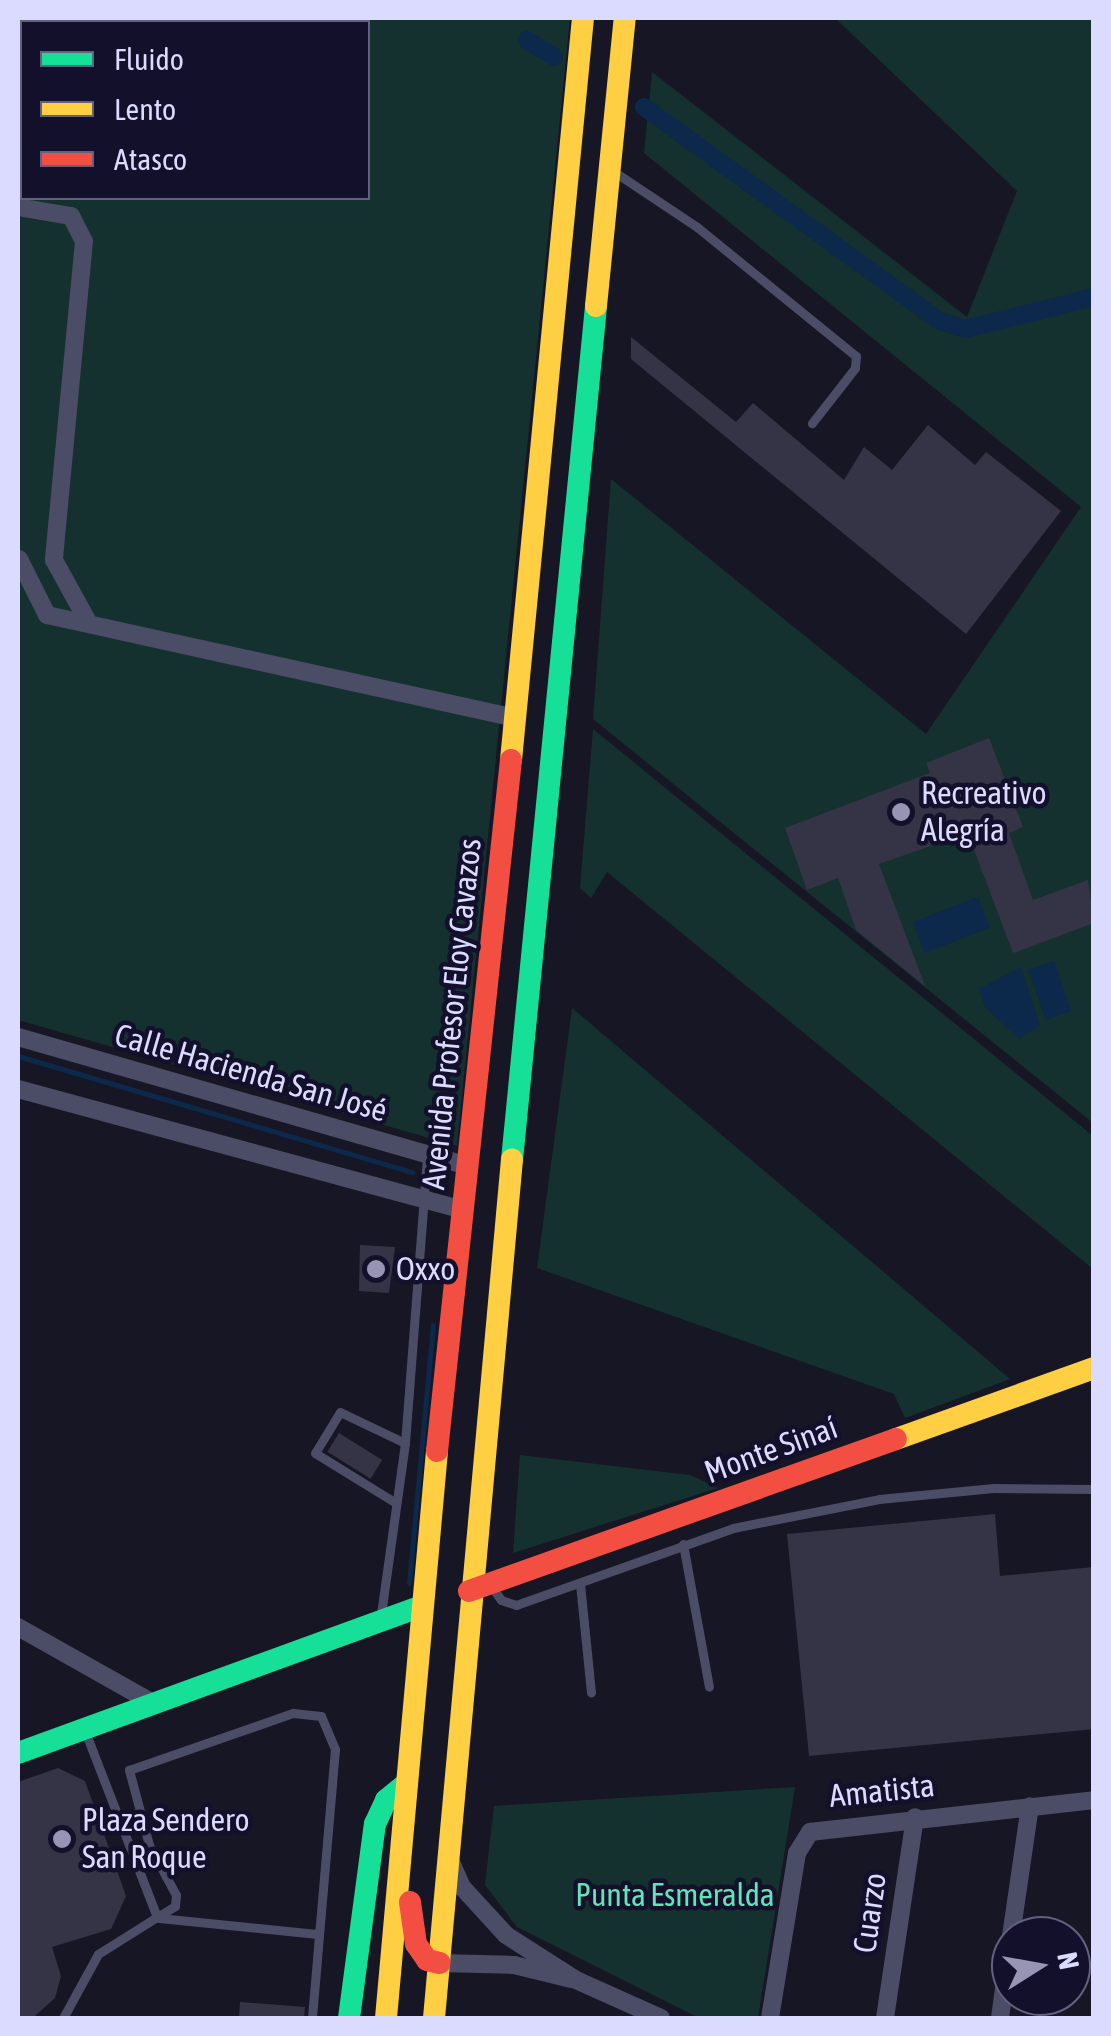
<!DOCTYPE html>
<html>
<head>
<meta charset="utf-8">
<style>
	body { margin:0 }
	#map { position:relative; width:1111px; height:2036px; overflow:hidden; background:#171625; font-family:"Asap Condensed",sans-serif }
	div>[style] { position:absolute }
	.green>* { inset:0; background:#14312f }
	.water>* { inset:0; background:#0c284a; transform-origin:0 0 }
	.stream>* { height:5px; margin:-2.5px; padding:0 2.5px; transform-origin:2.5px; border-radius:2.5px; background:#0c284a }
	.canal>* { height:18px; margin:-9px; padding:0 9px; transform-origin:9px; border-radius:9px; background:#0c284a }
	.building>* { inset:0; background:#353446; transform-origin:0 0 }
	.lane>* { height:9px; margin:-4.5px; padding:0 4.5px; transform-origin:4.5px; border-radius:4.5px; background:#4b4c66 }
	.street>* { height:18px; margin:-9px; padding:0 9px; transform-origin:9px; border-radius:9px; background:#4b4c66 }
	.fast>* { height:22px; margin:-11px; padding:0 11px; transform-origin:11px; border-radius:11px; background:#16e098 }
	.slow>* { height:22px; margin:-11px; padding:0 11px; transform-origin:11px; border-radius:11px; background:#ffcf43 }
	.jam>* { height:22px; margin:-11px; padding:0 11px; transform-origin:11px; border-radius:11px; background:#f24e42 }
	.dots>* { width:28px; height:28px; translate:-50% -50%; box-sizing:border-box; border:5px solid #12102b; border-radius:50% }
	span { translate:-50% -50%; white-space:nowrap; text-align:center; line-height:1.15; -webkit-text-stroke:9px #12102b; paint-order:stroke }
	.poi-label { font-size:32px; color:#dbdaff }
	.left { translate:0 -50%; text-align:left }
	.street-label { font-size:32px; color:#dbdaff }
	.park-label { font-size:32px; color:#61e4b8 }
	.frame { position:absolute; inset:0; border:20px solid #dbdaff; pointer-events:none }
	.legend { position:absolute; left:20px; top:20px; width:350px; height:180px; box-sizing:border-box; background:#12102b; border:2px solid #626180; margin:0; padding:12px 18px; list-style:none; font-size:30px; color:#dbdaff }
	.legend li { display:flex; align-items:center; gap:20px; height:50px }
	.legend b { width:50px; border:2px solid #626180 }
	.north { position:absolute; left:991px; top:1916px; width:100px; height:100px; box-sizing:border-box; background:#12102b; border:2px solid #626180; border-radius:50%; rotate:79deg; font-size:28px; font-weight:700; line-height:40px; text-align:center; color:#dbdaff }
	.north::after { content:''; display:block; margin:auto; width:35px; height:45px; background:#9695b3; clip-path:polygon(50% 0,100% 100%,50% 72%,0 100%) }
</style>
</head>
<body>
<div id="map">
	<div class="green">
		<div style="clip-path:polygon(258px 18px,570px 18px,457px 1146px,18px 1020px,18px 141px,22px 198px,368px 198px,368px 22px,257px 22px)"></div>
		<div style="clip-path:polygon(835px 18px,1093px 18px,1093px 1123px,593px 719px,611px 479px,926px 734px,1081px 507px,644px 153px,652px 72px,967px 317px,1017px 191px)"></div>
		<div style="clip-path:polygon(593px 729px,1093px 1136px,1093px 1269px,607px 872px,591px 898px,580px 888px)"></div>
		<div style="clip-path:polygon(572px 1008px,1010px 1379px,905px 1418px,894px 1394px,537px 1268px)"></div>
		<div style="clip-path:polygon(520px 1455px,690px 1475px,718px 1488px,513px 1553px)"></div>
		<div style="clip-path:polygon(795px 1787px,758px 2018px,699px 2018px,517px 1927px,485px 1885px,494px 1806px)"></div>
	</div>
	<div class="water">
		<div style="left:978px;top:897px;width:33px;height:70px;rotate:69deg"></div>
		<div style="left:1054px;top:961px;width:53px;height:27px;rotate:71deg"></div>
		<div style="clip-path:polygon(1021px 967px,1040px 1025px,1019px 1039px,985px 1007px,979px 989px)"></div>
	</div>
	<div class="stream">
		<div style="left:18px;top:1056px;width:411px;rotate:16.4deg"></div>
		<div style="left:409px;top:1583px;width:259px;rotate:-84.7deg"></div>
	</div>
	<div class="canal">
		<div style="left:527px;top:40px;width:32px;rotate:32deg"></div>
		<div style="left:644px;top:107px;width:365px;rotate:35.9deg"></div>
		<div style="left:940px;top:321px;width:26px;rotate:18deg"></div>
		<div style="left:965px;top:329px;width:133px;rotate:-13.9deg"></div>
	</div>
	<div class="building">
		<div style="clip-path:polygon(631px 337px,736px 422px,753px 403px,844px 480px,864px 447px,892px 470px,928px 425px,975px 465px,986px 452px,1061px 511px,966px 634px,631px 359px)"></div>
		<div style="clip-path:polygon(989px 738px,1023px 827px,1009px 833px,1033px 900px,1088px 880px,1094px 923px,1013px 953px,973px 847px,962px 851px,956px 837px,879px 864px,925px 986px,856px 930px,838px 878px,807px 890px,785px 828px,930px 773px,926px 763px)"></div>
		<div style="clip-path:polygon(360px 1245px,395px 1247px,389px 1293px,359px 1291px)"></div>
		<div style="left:339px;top:1433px;width:51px;height:22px;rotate:32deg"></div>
		<div style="clip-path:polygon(995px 1514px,1000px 1576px,1094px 1567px,1094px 1729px,809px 1756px,787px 1534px)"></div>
		<div style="clip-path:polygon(58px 1768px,85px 1781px,126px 1896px,111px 1929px,52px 1947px,61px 1976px,55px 1998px,35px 2016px,18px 2018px,18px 1782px)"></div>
		<div style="clip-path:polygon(240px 2002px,305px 2007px,304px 2018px,239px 2018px)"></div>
	</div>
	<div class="lane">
		<div style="left:613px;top:171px;width:101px;rotate:33.7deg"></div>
		<div style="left:697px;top:227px;width:205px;rotate:39.1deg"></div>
		<div style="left:856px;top:356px;width:12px;rotate:95deg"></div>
		<div style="left:855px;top:368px;width:70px;rotate:128deg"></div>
		<div style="left:396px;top:1503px;width:95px;rotate:-148.3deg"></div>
		<div style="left:315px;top:1453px;width:48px;rotate:-58.6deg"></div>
		<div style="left:340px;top:1412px;width:72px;rotate:25.5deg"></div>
		<div style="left:683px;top:1544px;width:145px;rotate:79.7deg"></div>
		<div style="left:580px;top:1584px;width:109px;rotate:84.2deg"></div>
		<div style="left:491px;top:1586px;width:17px;rotate:54deg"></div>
		<div style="left:501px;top:1600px;width:16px;rotate:18deg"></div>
		<div style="left:516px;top:1605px;width:230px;rotate:-19.5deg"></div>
		<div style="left:733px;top:1528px;width:149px;rotate:-11.2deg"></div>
		<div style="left:879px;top:1499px;width:115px;rotate:-5.5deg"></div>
		<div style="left:993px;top:1488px;width:101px;rotate:0.6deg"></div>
		<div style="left:381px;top:1614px;width:173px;rotate:-82deg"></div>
		<div style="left:405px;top:1443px;width:290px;rotate:-85.6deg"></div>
		<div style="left:157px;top:1917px;width:21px;rotate:-31deg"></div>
		<div style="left:175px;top:1906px;width:11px;rotate:-85deg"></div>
		<div style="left:176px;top:1895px;width:57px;rotate:-118.4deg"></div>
		<div style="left:149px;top:1845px;width:78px;rotate:-104.9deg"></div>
		<div style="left:129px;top:1770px;width:174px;rotate:-19.2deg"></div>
		<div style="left:293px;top:1713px;width:28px;rotate:6deg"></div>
		<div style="left:321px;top:1716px;width:36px;rotate:67deg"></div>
		<div style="left:335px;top:1749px;width:270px;rotate:94.9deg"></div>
		<div style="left:159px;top:1918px;width:159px;rotate:5.8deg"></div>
		<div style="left:63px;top:2018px;width:73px;rotate:-61.3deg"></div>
		<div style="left:98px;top:1954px;width:70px;rotate:-32.1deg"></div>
		<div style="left:157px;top:1917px;width:199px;rotate:-111.2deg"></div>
	</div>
	<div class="street">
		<div style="left:61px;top:22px;width:4px;rotate:-90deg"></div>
		<div style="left:175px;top:22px;width:4px;rotate:-90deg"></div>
		<div style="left:18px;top:207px;width:54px;rotate:9.6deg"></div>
		<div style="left:71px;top:216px;width:28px;rotate:63deg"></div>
		<div style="left:84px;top:241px;width:320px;rotate:95.4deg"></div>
		<div style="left:19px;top:559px;width:63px;rotate:63.4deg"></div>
		<div style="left:47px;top:615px;width:480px;rotate:12.4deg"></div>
		<div style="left:54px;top:560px;width:68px;rotate:61.2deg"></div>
		<div style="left:18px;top:1037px;width:468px;rotate:16deg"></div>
		<div style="left:18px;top:1089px;width:461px;rotate:15.2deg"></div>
		<div style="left:18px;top:1627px;width:153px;rotate:29.4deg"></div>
		<div style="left:449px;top:1858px;width:32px;rotate:66deg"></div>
		<div style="left:462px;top:1887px;width:65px;rotate:47.5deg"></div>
		<div style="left:506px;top:1935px;width:83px;rotate:32.7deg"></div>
		<div style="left:576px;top:1980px;width:93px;rotate:24.1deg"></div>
		<div style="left:1011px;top:1936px;width:131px;rotate:-81.7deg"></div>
		<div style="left:440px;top:1963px;width:74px;rotate:1.5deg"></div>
		<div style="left:514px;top:1965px;width:59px;rotate:13.8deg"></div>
		<div style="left:770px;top:2018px;width:167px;rotate:-80.7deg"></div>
		<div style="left:797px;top:1853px;width:25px;rotate:-58deg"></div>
		<div style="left:810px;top:1832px;width:286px;rotate:-6.4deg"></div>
		<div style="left:885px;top:2018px;width:203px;rotate:-81.5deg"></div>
		<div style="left:1000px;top:2018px;width:82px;rotate:-82.3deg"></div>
	</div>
	<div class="fast">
		<div style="left:512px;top:1160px;width:858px;rotate:-84.38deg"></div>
		<div style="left:18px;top:1753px;width:429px;rotate:-20deg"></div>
		<div style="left:349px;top:2018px;width:196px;rotate:-82.4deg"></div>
		<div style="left:375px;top:1824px;width:26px;rotate:-65deg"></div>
		<div style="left:386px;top:1800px;width:27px;rotate:-39deg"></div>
	</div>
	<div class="slow">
		<div style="left:596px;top:306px;width:289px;rotate:-84.3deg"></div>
		<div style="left:511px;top:760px;width:745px;rotate:-84.46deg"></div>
		<div style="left:896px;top:1439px;width:210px;rotate:-19.7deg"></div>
		<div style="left:386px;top:2018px;width:569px;rotate:-84.86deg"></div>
		<div style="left:434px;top:2018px;width:862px;rotate:-84.81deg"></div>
	</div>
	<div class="jam">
		<div style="left:437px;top:1451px;width:695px;rotate:-83.89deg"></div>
		<div style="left:469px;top:1591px;width:453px;rotate:-19.6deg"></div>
		<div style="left:410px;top:1902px;width:42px;rotate:81.9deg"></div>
		<div style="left:416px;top:1944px;width:19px;rotate:55deg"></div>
		<div style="left:427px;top:1960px;width:13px;rotate:13deg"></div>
	</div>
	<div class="dots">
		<div style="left:901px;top:812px;background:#9695b3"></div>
		<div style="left:376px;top:1269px;background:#9695b3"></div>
		<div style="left:62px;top:1839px;background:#9695b3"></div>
	</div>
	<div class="poi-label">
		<span class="left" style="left:921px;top:812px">Recreativo<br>Alegría</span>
		<span class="left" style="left:396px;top:1269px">Oxxo</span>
		<span class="left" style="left:82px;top:1839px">Plaza Sendero<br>San Roque</span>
	</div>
	<div class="street-label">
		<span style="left:452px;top:1014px;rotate:-84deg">Avenida Profesor Eloy Cavazos</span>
		<span style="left:251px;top:1073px;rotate:16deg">Calle Hacienda San José</span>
		<span style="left:771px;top:1450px;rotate:-20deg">Monte Sinaí</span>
		<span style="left:882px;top:1791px;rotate:-6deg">Amatista</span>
		<span style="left:870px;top:1913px;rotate:-82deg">Cuarzo</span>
	</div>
	<div class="park-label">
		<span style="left:675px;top:1895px">Punta Esmeralda</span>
	</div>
	<div class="frame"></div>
	<ul class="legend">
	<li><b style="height:12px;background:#16e098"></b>Fluido</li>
	<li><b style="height:12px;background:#ffcf43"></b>Lento</li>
	<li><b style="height:12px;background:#f24e42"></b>Atasco</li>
	</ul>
	<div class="north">N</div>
</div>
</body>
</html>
